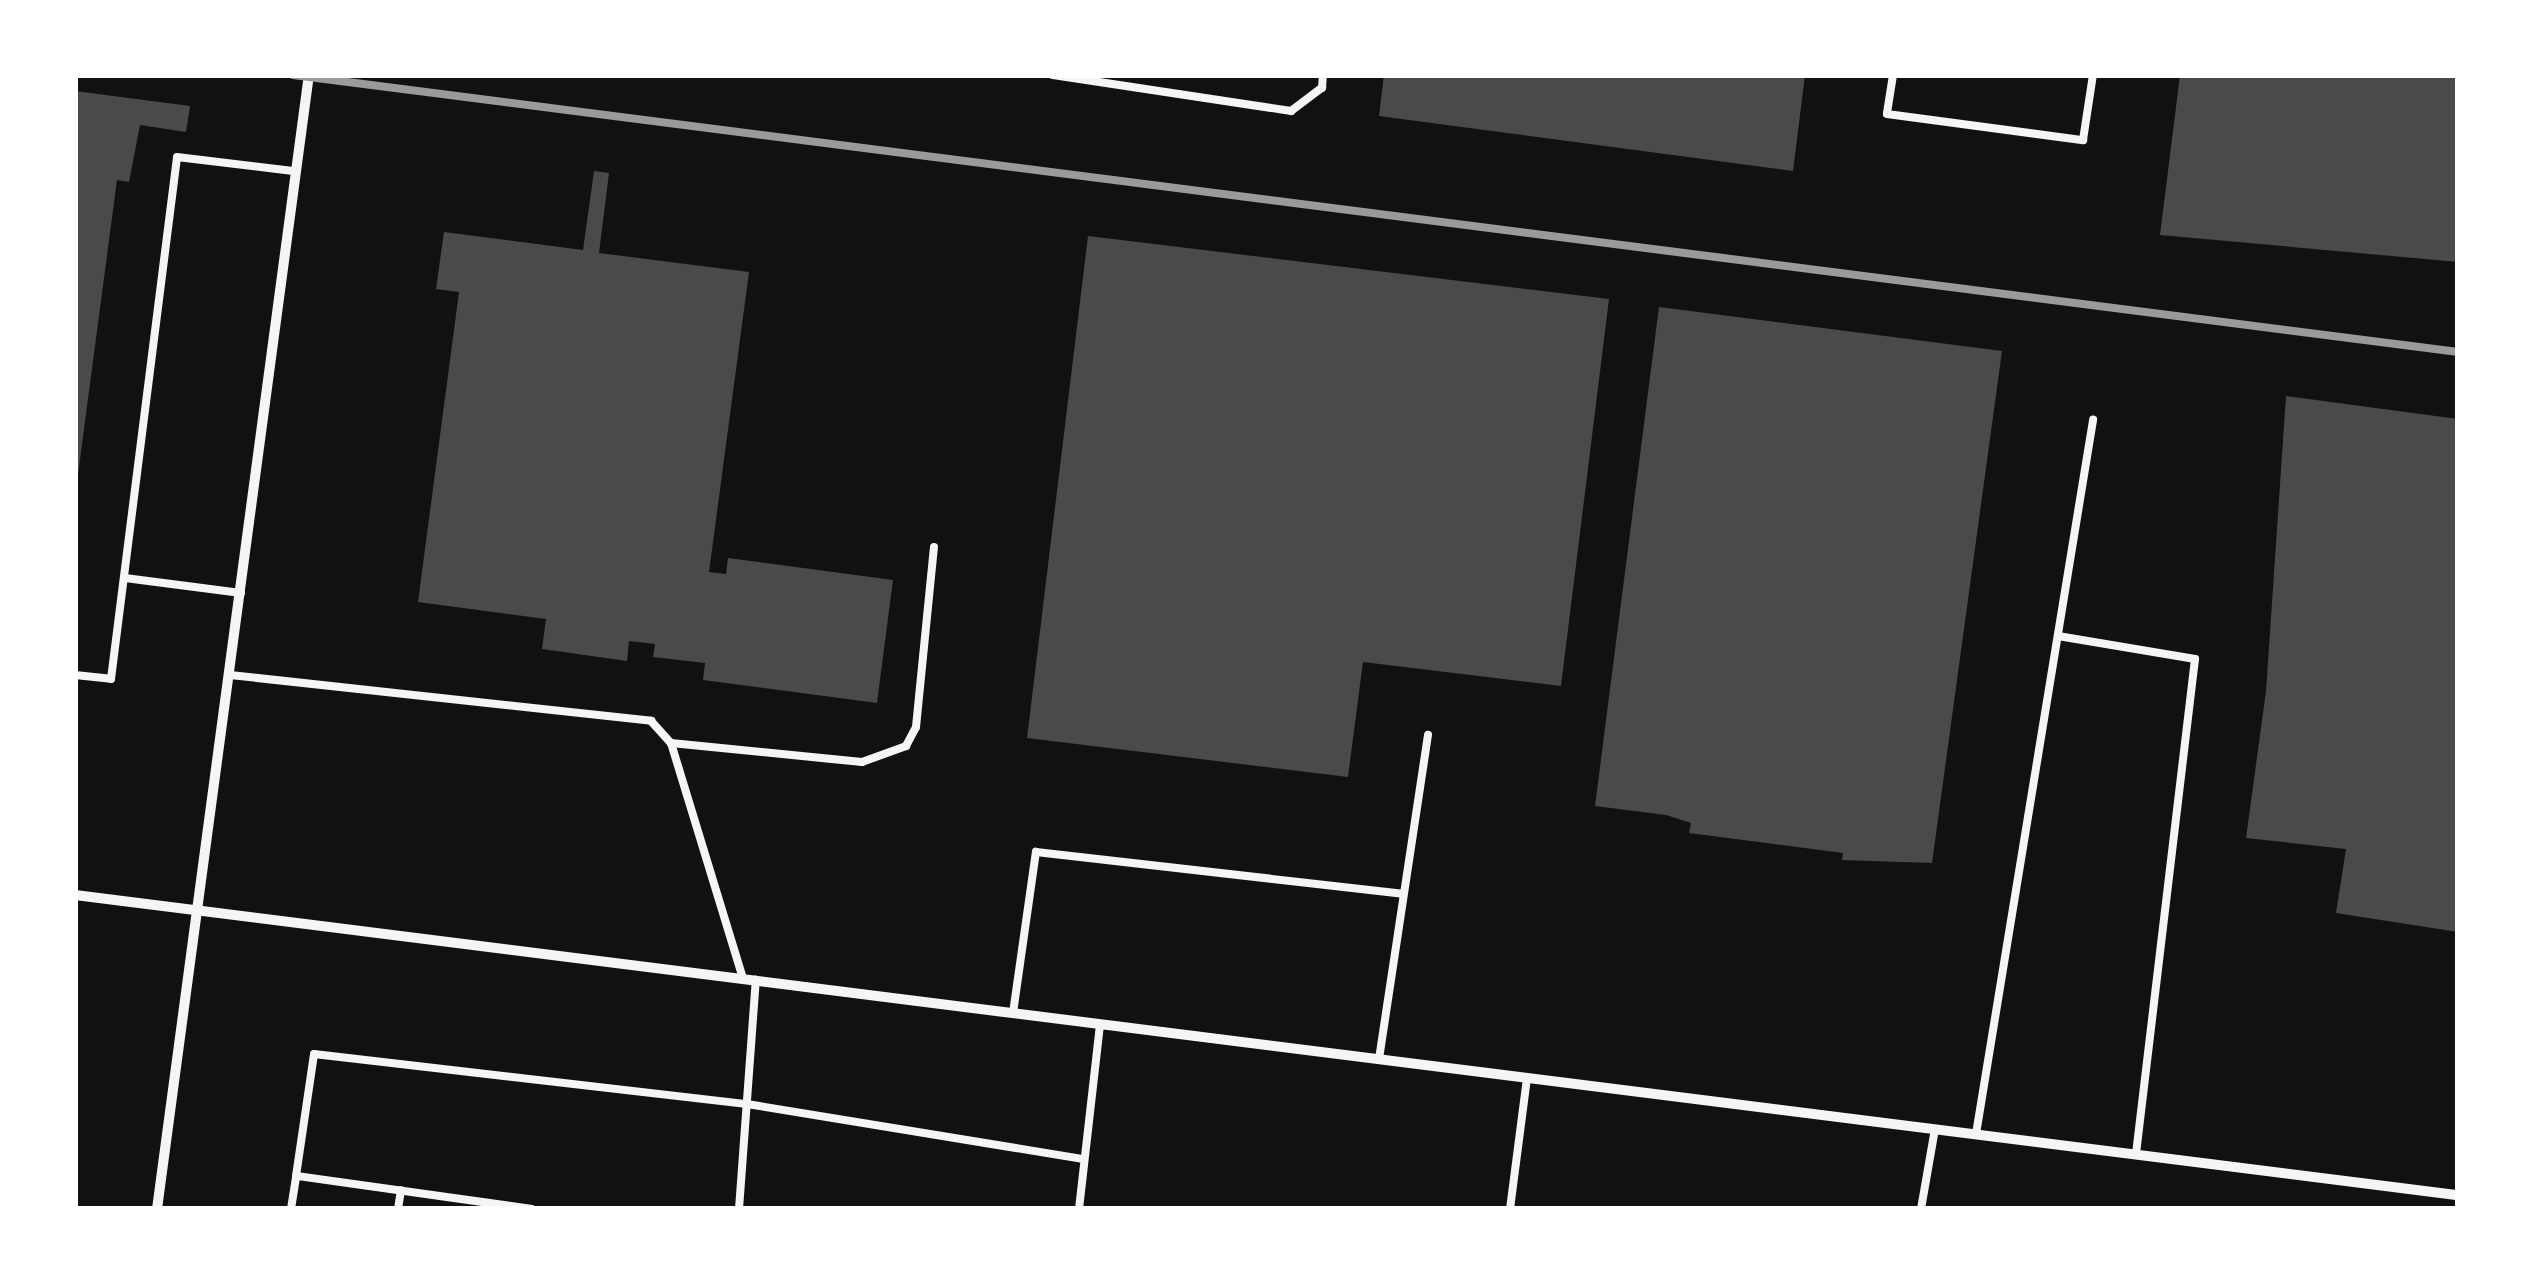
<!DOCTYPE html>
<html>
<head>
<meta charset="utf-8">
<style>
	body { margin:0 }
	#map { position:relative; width:2533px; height:1284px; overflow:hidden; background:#111; font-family:Rubik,sans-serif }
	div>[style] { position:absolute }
	.building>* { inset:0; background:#4a4a4a }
	.service>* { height:8px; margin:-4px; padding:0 4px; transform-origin:4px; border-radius:4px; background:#f5f5f5 }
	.minor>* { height:10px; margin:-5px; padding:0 5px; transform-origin:5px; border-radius:5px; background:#f5f5f5 }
	.rail>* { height:8px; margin:-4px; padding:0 4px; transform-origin:4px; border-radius:4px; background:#9a9a9a }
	span { translate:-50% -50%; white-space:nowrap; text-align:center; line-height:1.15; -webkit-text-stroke:8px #fff; paint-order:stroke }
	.frame { position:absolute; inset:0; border:78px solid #fff; pointer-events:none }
</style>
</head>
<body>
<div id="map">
	<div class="building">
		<div style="clip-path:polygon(1384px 75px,1805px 75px,1793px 171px,1379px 116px)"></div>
		<div style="clip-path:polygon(2180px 75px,2458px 75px,2458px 262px,2160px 235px)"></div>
		<div style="clip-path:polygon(75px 91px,190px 106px,186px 132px,140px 125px,129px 182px,117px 180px,77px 482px)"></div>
		<div style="clip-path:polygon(594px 171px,609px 173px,599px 253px,749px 272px,709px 572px,726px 574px,728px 558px,893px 580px,877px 703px,703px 680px,705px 663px,653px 657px,655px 644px,629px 641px,627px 661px,542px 649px,546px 619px,418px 602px,459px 292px,436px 289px,444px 232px,583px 250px)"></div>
		<div style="clip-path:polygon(1088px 236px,1609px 299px,1561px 686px,1363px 662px,1348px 777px,1027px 738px)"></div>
		<div style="clip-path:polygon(1659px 307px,2002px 351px,1932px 863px,1842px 860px,1843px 853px,1689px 833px,1691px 823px,1666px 815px,1595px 806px)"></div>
		<div style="clip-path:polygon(2286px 396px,2458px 419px,2458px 932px,2336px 913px,2346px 849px,2246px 838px,2266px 691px)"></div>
	</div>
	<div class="service">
		<div style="left:1053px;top:75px;width:241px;rotate:8.6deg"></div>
		<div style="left:1291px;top:111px;width:39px;rotate:-37deg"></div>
		<div style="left:1322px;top:88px;width:13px;rotate:-86deg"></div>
		<div style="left:1893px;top:75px;width:39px;rotate:99deg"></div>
		<div style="left:1887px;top:114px;width:198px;rotate:7.6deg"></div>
		<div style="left:2083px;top:140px;width:66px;rotate:-81.3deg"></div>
		<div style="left:125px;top:578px;width:117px;rotate:7.4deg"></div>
		<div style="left:2058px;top:636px;width:139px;rotate:9.5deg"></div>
		<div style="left:2195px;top:659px;width:499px;rotate:96.8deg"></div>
		<div style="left:75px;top:675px;width:36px;rotate:6deg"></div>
		<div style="left:111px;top:679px;width:526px;rotate:-82.79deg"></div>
		<div style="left:177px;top:157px;width:117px;rotate:6.9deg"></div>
		<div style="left:230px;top:675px;width:424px;rotate:6.2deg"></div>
		<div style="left:651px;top:721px;width:30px;rotate:48deg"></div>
		<div style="left:671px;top:743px;width:247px;rotate:73deg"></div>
		<div style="left:671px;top:743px;width:192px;rotate:5.7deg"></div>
		<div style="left:862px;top:762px;width:47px;rotate:-20deg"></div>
		<div style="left:906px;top:746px;width:21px;rotate:-62deg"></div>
		<div style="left:916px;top:727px;width:181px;rotate:-84.3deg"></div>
		<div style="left:1013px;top:1013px;width:163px;rotate:-81.9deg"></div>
		<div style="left:1036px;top:852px;width:369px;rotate:6.5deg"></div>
		<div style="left:1379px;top:1059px;width:328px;rotate:-81.4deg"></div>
		<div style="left:1976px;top:1134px;width:724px;rotate:-80.69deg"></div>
		<div style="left:291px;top:1209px;width:33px;rotate:-81deg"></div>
		<div style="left:398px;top:1209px;width:19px;rotate:-81deg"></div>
		<div style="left:532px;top:1209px;width:238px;rotate:-172deg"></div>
		<div style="left:296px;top:1176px;width:123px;rotate:-81.6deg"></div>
		<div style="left:314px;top:1054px;width:436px;rotate:6.6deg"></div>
		<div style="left:747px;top:1104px;width:341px;rotate:9.3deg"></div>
		<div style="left:739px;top:1209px;width:230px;rotate:-85.8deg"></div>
		<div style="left:1079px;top:1209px;width:186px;rotate:-83.5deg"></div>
		<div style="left:1510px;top:1209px;width:132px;rotate:-82.6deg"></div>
		<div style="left:1921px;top:1209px;width:81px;rotate:-80.1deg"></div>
	</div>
	<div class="minor">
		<div style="left:75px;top:895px;width:2402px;rotate:7.18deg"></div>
		<div style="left:157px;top:1209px;width:1144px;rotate:-82.37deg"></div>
	</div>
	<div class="rail">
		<div style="left:293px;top:75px;width:2183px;rotate:7.29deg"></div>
	</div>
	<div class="frame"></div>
</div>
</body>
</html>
